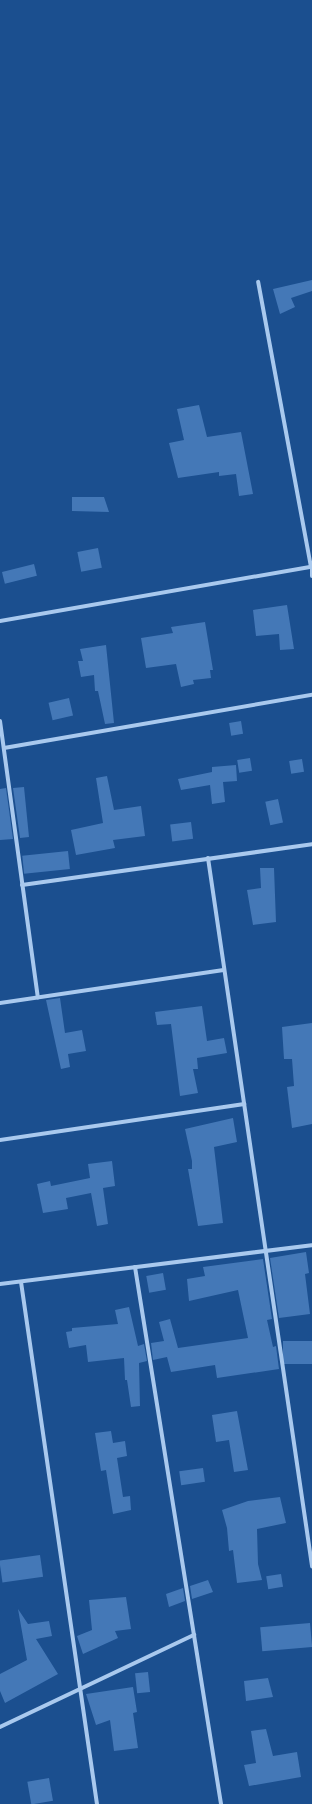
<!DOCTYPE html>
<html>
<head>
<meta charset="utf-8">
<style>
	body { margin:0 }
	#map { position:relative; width:312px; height:1804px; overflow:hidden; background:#1b4f8f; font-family:"DM Sans",sans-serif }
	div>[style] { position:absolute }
	.building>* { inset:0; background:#4478b7; transform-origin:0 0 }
	.street>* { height:4px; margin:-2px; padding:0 2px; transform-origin:2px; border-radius:2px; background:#a9c9ee }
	span { translate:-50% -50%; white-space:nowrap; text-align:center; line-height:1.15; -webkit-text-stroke:3px #1b4f8f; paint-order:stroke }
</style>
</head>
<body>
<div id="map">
	<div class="building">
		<div style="clip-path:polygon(312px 280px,312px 291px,291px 298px,295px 307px,280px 314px,273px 289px)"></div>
		<div style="clip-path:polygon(199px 405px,207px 437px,241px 432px,253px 494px,239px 496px,236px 474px,219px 476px,219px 472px,178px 478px,169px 443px,184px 440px,177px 409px)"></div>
		<div style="clip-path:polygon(72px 497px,104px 497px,109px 512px,72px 511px)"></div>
		<div style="left:98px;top:548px;width:20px;height:21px;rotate:79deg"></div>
		<div style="left:34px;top:564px;width:12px;height:33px;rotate:76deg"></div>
		<div style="clip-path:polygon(287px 605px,294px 649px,280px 650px,279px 634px,256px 636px,253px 610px)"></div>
		<div style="clip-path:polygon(205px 622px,213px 670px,210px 670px,211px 678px,193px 680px,194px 684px,181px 687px,176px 664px,146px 668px,141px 638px,173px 633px,171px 627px)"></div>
		<div style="clip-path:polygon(106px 645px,114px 723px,105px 724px,98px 691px,95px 691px,94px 675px,81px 677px,78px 661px,83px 661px,80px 649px)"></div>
		<div style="left:69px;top:698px;width:18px;height:21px;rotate:77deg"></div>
		<div style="left:241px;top:721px;width:13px;height:12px;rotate:81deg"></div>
		<div style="left:250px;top:758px;width:13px;height:13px;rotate:81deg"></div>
		<div style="left:302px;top:759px;width:13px;height:13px;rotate:81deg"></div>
		<div style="clip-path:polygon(236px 765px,237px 781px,223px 782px,225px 802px,212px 804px,210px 785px,181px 790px,178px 779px,212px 772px,212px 767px)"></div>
		<div style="clip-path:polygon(107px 776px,114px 810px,141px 806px,145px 836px,113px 840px,115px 848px,76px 855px,71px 830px,103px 823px,96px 778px)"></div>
		<div style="clip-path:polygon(24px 787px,29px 837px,20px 838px,13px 788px)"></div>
		<div style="clip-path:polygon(6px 788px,13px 839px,0 840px,0 789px)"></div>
		<div style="left:278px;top:799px;width:24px;height:13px;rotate:78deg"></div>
		<div style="left:191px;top:822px;width:17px;height:21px;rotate:83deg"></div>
		<div style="left:68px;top:851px;width:18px;height:46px;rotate:84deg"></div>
		<div style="clip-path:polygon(260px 868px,274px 868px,276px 922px,253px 925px,247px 890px,261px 888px)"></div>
		<div style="clip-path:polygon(60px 998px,65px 1033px,82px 1030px,86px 1051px,68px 1054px,70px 1067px,61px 1069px,46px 1000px)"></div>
		<div style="clip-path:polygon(202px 1006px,207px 1041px,224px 1038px,227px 1053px,197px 1058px,198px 1069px,193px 1069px,198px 1093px,180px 1096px,171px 1024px,157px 1025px,155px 1012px)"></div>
		<div style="clip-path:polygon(312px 1023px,312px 1124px,292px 1128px,287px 1087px,294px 1086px,292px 1059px,284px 1059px,282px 1027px)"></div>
		<div style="clip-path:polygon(233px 1118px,237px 1142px,214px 1147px,223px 1223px,198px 1226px,188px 1169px,192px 1169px,192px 1161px,185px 1129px)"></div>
		<div style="clip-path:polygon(112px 1161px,115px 1186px,103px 1188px,108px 1224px,97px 1226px,91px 1193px,66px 1198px,68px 1209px,43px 1213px,37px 1184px,50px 1181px,51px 1186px,90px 1178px,88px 1164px)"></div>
		<div style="clip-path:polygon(306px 1252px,309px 1273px,305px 1274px,310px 1314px,279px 1318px,270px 1258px)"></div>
		<div style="clip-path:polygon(263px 1259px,272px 1319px,267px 1320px,273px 1347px,276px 1346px,279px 1369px,217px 1378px,215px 1365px,171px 1372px,167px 1357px,153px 1360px,151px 1343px,164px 1341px,159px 1322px,170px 1319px,178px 1348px,248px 1338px,238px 1290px,189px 1301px,187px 1279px,205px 1276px,203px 1267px)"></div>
		<div style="left:163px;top:1273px;width:17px;height:17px;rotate:80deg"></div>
		<div style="clip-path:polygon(129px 1307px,138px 1346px,144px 1344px,147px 1361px,139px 1363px,140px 1406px,131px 1407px,127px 1380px,125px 1380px,124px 1358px,88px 1362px,86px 1345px,69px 1348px,66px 1332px,72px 1331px,72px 1328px,118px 1324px,115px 1310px)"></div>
		<div style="left:312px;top:1341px;width:23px;height:29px;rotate:90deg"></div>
		<div style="clip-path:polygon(237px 1411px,248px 1470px,234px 1472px,229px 1440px,216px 1442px,212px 1415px)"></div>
		<div style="clip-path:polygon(111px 1431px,113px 1443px,125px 1441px,127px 1456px,117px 1458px,123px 1497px,130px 1496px,131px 1510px,113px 1514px,106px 1470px,101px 1471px,95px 1433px)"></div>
		<div style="left:203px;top:1468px;width:14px;height:24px;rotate:82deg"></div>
		<div style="clip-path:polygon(280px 1497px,286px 1523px,257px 1529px,258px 1564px,262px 1580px,237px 1583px,233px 1550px,229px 1551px,227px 1528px,222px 1510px,248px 1501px)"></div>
		<div style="left:40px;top:1555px;width:22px;height:41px;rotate:82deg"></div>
		<div style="left:281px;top:1574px;width:13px;height:15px;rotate:81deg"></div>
		<div style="clip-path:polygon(208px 1580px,213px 1592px,192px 1599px,190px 1586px)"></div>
		<div style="clip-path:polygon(183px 1588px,185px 1601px,169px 1607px,166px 1594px)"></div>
		<div style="clip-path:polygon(126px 1597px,131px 1629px,115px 1631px,118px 1638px,83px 1654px,77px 1636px,92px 1630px,89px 1600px)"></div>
		<div style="clip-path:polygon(18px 1609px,28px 1624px,49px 1621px,52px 1636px,36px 1639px,58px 1674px,5px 1703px,0 1691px,0 1674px,27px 1660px)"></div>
		<div style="left:310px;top:1623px;width:24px;height:50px;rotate:85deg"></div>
		<div style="left:148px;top:1672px;width:20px;height:13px;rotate:84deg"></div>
		<div style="clip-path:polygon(268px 1678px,273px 1697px,246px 1701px,244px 1681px)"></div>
		<div style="clip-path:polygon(133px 1687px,137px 1712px,133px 1713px,138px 1748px,114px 1751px,110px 1720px,96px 1725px,86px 1694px)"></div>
		<div style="clip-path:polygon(266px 1729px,273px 1756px,297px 1752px,301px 1777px,249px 1786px,244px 1765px,256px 1763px,251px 1731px)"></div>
		<div style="left:49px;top:1778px;width:23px;height:22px;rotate:80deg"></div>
	</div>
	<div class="street">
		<div style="left:312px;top:567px;width:9px;rotate:90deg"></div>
		<div style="left:0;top:621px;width:316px;rotate:-9.9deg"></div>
		<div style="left:311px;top:567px;width:290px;rotate:-100.5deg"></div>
		<div style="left:0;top:721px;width:279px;rotate:82.2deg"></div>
		<div style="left:4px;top:748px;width:313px;rotate:-9.8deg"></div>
		<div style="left:208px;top:858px;width:716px;rotate:81.64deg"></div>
		<div style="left:22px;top:885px;width:293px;rotate:-8deg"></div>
		<div style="left:0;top:1003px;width:226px;rotate:-8.4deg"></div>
		<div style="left:0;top:1140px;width:247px;rotate:-8.4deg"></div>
		<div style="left:135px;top:1267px;width:544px;rotate:80.9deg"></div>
		<div style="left:21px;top:1282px;width:528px;rotate:81.72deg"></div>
		<div style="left:0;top:1284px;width:314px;rotate:-7.1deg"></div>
		<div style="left:0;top:1727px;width:215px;rotate:-25.4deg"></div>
	</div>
</div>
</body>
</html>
